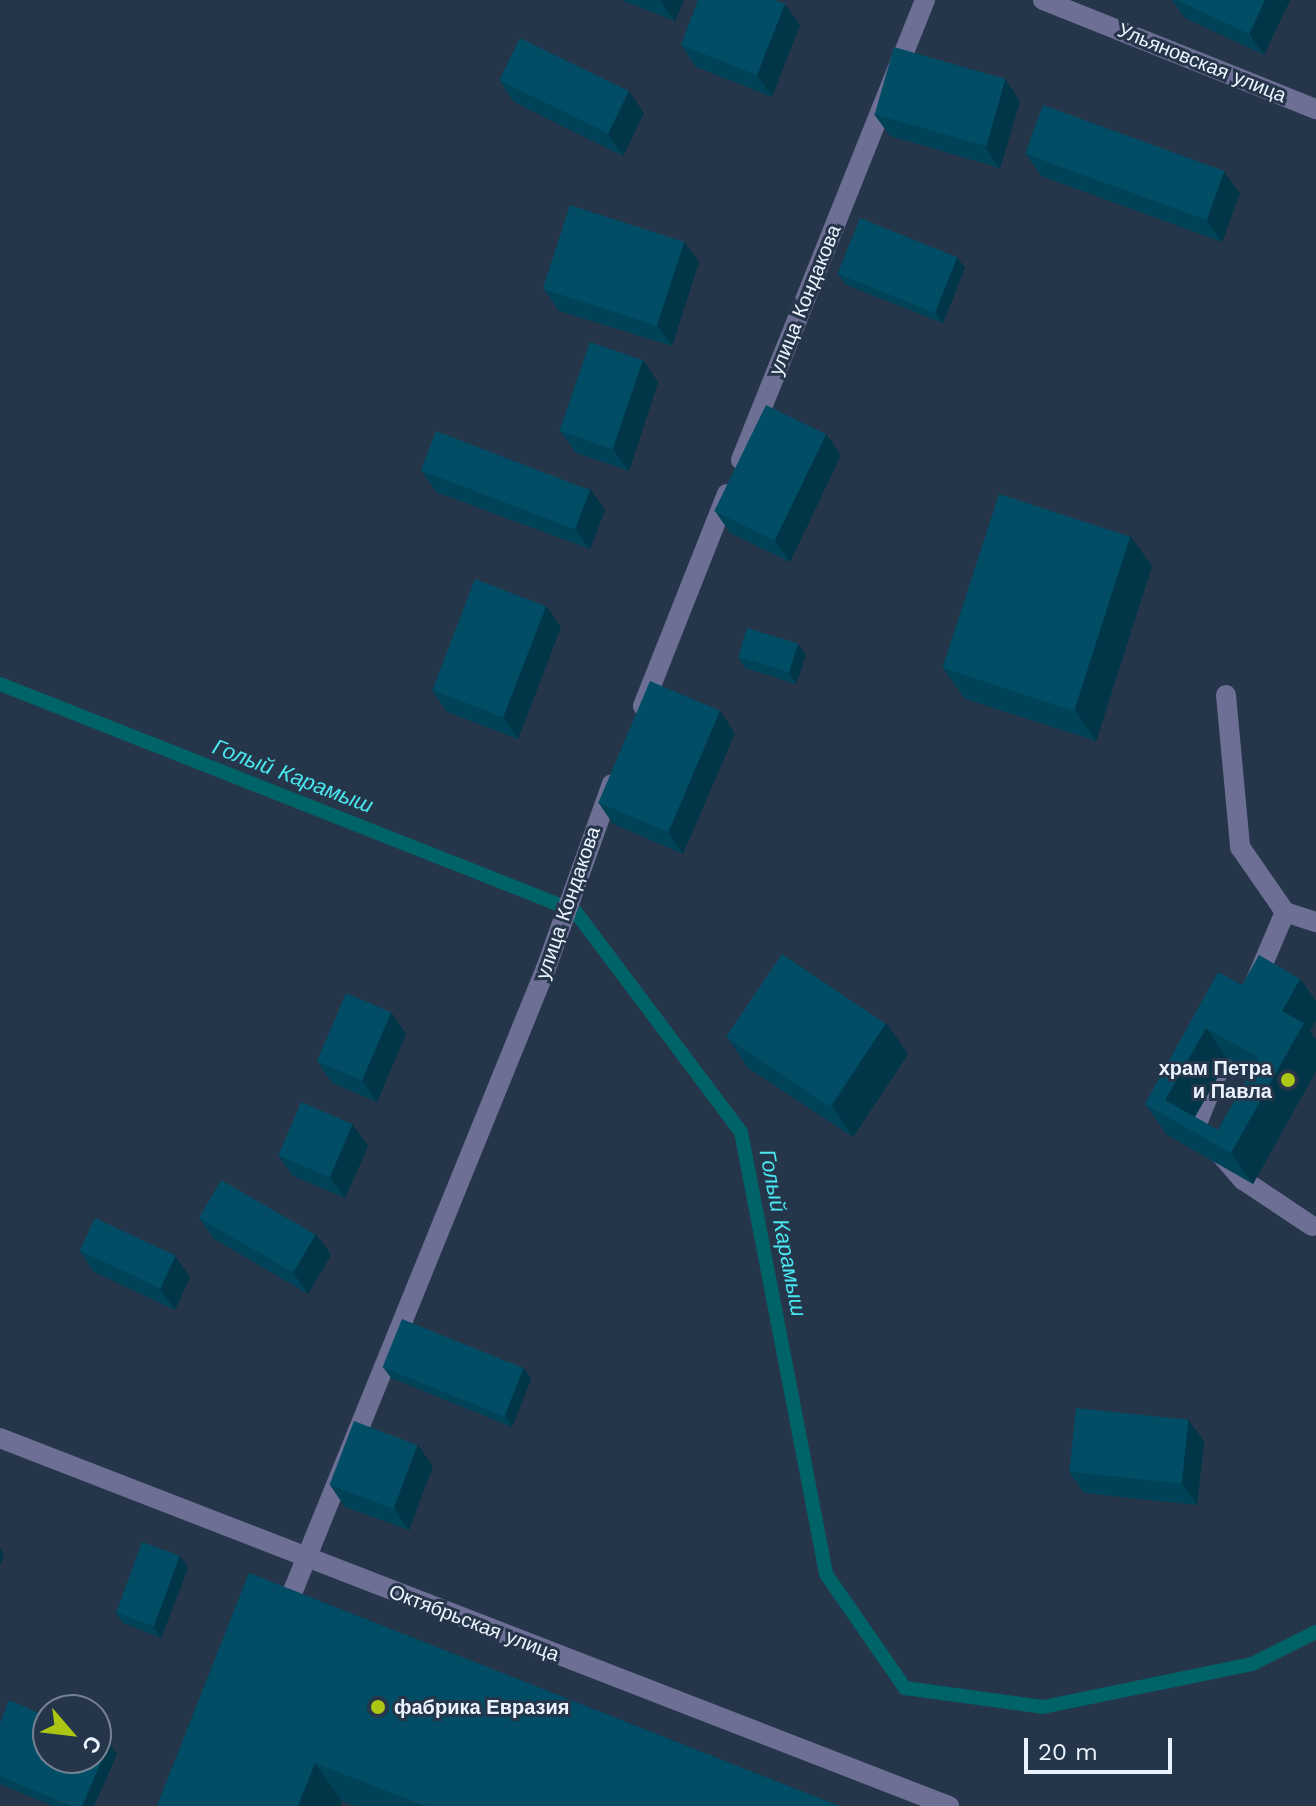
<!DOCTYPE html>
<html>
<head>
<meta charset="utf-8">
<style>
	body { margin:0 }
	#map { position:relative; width:1316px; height:1806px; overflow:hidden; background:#26364a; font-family:"Work Sans",sans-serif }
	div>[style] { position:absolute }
	.stream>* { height:14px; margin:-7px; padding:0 7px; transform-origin:7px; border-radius:7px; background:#006367 }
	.service>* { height:20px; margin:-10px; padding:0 10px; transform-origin:10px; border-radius:10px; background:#6d6f95 }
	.minor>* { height:20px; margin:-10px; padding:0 10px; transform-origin:10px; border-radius:10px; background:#6d6f95 }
	.tertiary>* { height:20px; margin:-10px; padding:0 10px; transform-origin:10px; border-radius:10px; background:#6d6f95 }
	.wall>* { inset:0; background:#004257 }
	.shaded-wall>* { inset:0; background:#003647 }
	.building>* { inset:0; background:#004d65; transform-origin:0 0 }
	.dots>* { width:22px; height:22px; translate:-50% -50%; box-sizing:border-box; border:4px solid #26364a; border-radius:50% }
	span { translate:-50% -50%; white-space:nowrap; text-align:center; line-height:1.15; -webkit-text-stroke:6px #26364a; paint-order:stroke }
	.street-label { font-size:20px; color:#ebf3fe }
	.poi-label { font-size:20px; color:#ebf3fe; font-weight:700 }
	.right { translate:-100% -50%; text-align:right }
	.left { translate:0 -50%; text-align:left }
	.water-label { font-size:22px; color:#49e6ef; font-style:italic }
	.north { position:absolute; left:32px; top:1694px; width:80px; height:80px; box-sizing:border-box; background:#26364a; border:2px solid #758292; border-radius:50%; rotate:118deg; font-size:22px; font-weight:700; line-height:32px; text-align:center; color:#ebf3fe }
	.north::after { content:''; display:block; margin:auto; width:28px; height:36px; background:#acc613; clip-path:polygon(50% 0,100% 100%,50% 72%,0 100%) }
	.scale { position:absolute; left:1024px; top:1738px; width:148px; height:36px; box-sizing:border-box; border:4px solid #ebf3fe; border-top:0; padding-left:10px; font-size:24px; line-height:28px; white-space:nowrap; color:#ebf3fe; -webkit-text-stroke:6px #26364a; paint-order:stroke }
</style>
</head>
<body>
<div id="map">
	<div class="stream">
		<div style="left:0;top:684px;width:618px;rotate:21.54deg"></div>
		<div style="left:575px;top:911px;width:276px;rotate:53.1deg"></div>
		<div style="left:741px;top:1132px;width:450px;rotate:79.1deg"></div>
		<div style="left:826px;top:1574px;width:139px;rotate:55.3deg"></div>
		<div style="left:905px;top:1688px;width:139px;rotate:7.8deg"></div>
		<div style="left:1043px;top:1707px;width:213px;rotate:-11.6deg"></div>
		<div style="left:1252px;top:1664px;width:72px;rotate:-26.6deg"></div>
	</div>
	<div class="service">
		<div style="left:1226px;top:695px;width:153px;rotate:84.7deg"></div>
		<div style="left:1240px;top:847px;width:79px;rotate:55.3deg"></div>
		<div style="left:1254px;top:985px;width:79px;rotate:-67deg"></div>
		<div style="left:1285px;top:912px;width:33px;rotate:18deg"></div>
		<div style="left:1222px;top:1062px;width:69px;rotate:112.1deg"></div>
		<div style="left:1196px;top:1126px;width:72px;rotate:49deg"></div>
		<div style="left:1243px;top:1180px;width:83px;rotate:33.7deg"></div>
	</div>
	<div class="minor">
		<div style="left:741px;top:460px;width:495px;rotate:-68.2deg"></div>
		<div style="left:643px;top:706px;width:228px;rotate:-68.4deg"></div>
		<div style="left:0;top:1438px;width:1018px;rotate:21.2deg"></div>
		<div style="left:284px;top:1613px;width:696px;rotate:-67.89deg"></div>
		<div style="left:546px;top:968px;width:195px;rotate:-70.3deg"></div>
	</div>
	<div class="tertiary">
		<div style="left:1043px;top:0;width:294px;rotate:21.8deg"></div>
	</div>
	<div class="wall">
		<div style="clip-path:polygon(621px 0,684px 0,675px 21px)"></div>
		<div style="clip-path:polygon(1172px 0,1290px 0,1264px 55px,1185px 18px)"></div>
		<div style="clip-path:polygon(785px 4px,800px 25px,772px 97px,696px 67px,681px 45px)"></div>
		<div style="clip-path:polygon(1005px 79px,1020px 101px,1000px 168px,890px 136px,874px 114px)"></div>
		<div style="clip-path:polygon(499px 80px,644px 113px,623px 156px,514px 102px)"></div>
		<div style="clip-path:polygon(1026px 154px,1240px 193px,1222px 242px,1041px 176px)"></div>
		<div style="clip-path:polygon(699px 262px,672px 346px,559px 311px,544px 289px)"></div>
		<div style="clip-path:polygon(965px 268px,943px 323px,846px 285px,838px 274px)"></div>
		<div style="clip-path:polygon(658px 382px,629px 471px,576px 453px,560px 431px)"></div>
		<div style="clip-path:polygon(841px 455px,790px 562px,730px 533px,715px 511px)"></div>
		<div style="clip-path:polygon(421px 470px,590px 489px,605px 510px,590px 549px,436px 492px)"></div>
		<div style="clip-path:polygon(1130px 536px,1152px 566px,1096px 741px,965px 699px,943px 668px)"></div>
		<div style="clip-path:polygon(546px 606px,561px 627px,518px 739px,447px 712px,432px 690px)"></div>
		<div style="clip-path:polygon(798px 644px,806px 655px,796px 684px,745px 668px,738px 657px)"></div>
		<div style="clip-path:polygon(735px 733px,683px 854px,613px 824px,598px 802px)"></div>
		<div style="clip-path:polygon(evenodd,1300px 979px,1316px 1001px,1316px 1020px,1310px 1031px,1316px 1040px,1316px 1071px,1253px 1184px,1167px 1135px,1145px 1104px,1242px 985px,1300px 979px,1228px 1059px,1251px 1072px,1218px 1130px,1195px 1117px,1228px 1059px)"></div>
		<div style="clip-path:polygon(391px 1012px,406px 1034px,377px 1102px,332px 1083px,317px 1061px)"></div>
		<div style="clip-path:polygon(886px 1023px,908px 1054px,853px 1137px,748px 1068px,727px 1037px)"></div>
		<div style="clip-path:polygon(368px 1146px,345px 1198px,293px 1176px,278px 1155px)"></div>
		<div style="clip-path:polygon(199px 1218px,316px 1234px,331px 1255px,308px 1294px,214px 1239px)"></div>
		<div style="clip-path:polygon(79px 1250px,190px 1277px,175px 1310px,94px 1272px)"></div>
		<div style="clip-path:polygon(383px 1367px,524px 1368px,531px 1379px,512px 1427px,391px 1378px)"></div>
		<div style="clip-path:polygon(1204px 1441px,1197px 1505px,1084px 1493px,1069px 1472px)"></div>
		<div style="clip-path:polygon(433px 1466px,409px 1530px,345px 1507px,330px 1485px)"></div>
		<div style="clip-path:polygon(180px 1556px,188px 1568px,161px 1638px,123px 1623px,115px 1612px)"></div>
		<div style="clip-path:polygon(249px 1573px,839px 1806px,354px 1806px,342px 1801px,157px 1806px)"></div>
		<div style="clip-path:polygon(0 1723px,117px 1754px,94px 1806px,53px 1806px,0 1784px)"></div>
	</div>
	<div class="shaded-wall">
		<div style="clip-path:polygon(660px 0,684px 0,675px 21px)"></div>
		<div style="clip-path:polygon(1265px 0,1290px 0,1264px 55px,1249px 34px)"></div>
		<div style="clip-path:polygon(785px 4px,800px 25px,772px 97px,757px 75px)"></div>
		<div style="clip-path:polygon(1005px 79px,1020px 101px,1000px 168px,985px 147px)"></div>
		<div style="clip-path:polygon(629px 91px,644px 113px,623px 156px,608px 134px)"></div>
		<div style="clip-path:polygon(1224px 172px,1240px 193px,1222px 242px,1207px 220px)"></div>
		<div style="clip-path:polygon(684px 241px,699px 262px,672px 346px,657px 325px)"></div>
		<div style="clip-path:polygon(957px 257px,965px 268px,943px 323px,935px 312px)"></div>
		<div style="clip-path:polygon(643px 360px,658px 382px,629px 471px,613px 449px)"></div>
		<div style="clip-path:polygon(826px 434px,841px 455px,790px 562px,775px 540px)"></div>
		<div style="clip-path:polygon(590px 489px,605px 510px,590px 549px,574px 528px)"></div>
		<div style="clip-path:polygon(1130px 536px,1152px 566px,1096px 741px,1075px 710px)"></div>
		<div style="clip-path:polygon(546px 606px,561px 627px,518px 739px,503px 717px)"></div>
		<div style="clip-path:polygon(798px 644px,806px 655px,796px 684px,789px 673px)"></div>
		<div style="clip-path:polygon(720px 711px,735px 733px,683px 854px,668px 832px)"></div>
		<div style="clip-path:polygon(1300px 979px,1316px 1001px,1316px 1020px,1310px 1031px,1316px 1040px,1316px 1071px,1253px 1184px,1231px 1153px,1282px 1011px)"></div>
		<div style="clip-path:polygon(391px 1012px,406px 1034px,377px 1102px,362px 1080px)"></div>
		<div style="clip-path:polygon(886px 1023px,908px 1054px,853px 1137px,832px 1106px)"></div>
		<div style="clip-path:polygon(1206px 1028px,1228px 1059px,1188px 1128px,1165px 1100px)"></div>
		<div style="clip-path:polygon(352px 1124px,368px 1146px,345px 1198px,330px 1177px)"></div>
		<div style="clip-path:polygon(316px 1234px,331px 1255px,308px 1294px,293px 1272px)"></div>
		<div style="clip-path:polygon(175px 1256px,190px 1277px,175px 1310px,160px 1288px)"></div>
		<div style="clip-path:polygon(524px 1368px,531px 1379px,512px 1427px,505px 1416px)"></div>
		<div style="clip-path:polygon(1188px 1419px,1204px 1441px,1197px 1505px,1182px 1483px)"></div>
		<div style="clip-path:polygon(418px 1445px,433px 1466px,409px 1530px,394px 1508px)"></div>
		<div style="clip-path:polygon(0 1548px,4px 1554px,0 1566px)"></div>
		<div style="clip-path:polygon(180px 1556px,188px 1568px,161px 1638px,153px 1627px)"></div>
		<div style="clip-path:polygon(109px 1743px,117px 1754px,94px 1806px,82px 1806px)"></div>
		<div style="clip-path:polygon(315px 1763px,342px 1801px,341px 1806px,298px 1806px)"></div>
	</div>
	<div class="building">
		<div style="clip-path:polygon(698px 0,775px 0,785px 4px,757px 75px,681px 45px)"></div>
		<div style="clip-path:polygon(1177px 0,1265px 0,1249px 34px)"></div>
		<div style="left:520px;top:38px;width:121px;height:47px;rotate:26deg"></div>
		<div style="left:894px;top:47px;width:116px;height:70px;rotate:16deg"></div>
		<div style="left:1043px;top:105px;width:193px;height:52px;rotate:20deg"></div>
		<div style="left:570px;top:205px;width:120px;height:88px;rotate:18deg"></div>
		<div style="left:860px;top:218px;width:105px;height:60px;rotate:22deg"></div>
		<div style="left:590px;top:342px;width:56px;height:94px;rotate:19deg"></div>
		<div style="left:766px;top:405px;width:67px;height:118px;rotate:26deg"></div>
		<div style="left:436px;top:431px;width:165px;height:42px;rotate:21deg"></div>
		<div style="left:999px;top:494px;width:138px;height:183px;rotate:18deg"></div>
		<div style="left:475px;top:579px;width:76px;height:119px;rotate:21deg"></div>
		<div style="left:747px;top:628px;width:53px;height:30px;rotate:17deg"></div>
		<div style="left:650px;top:681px;width:76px;height:132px;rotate:23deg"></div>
		<div style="left:782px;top:954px;width:125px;height:100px;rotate:34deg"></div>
		<div style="clip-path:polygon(evenodd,1259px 955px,1300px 979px,1282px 1011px,1304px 1023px,1231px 1153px,1145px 1104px,1218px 972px,1242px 985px,1259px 955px,1206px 1028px,1259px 1058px,1218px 1130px,1165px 1100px,1206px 1028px)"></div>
		<div style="left:346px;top:993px;width:49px;height:74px;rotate:23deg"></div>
		<div style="left:301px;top:1102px;width:56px;height:58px;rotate:23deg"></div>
		<div style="left:221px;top:1180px;width:109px;height:44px;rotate:30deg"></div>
		<div style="left:95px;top:1218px;width:89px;height:36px;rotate:25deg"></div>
		<div style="left:402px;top:1319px;width:131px;height:52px;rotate:22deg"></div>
		<div style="left:1076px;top:1408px;width:113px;height:64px;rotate:6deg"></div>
		<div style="left:354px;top:1421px;width:68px;height:68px;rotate:21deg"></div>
		<div style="left:142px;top:1542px;width:40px;height:75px;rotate:20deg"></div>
		<div style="clip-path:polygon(249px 1573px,839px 1806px,425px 1806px,315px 1763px,298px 1806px,157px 1806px)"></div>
		<div style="clip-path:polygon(9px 1700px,48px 1717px,48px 1758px,96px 1758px,96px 1737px,109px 1743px,82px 1806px,71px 1806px,0 1776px,0 1723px)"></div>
	</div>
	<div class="dots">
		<div style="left:1288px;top:1080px;background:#acc613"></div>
		<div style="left:378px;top:1707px;background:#acc613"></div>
	</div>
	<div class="street-label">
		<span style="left:1202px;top:63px;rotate:22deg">Ульяновская улица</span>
		<span style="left:805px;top:300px;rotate:-68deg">улица Кондакова</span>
		<span style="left:568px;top:903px;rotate:-71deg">улица Кондакова</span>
		<span style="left:474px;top:1623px;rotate:21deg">Октябрьская улица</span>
	</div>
	<div class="poi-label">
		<span class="right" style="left:1272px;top:1080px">храм Петра<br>и Павла</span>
		<span class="left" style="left:394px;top:1707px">фабрика Евразия</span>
	</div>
	<div class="water-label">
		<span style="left:293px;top:776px;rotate:21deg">Голый Карамыш</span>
		<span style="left:783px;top:1233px;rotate:79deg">Голый Карамыш</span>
	</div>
	<div class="north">С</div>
	<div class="scale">20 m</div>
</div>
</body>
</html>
